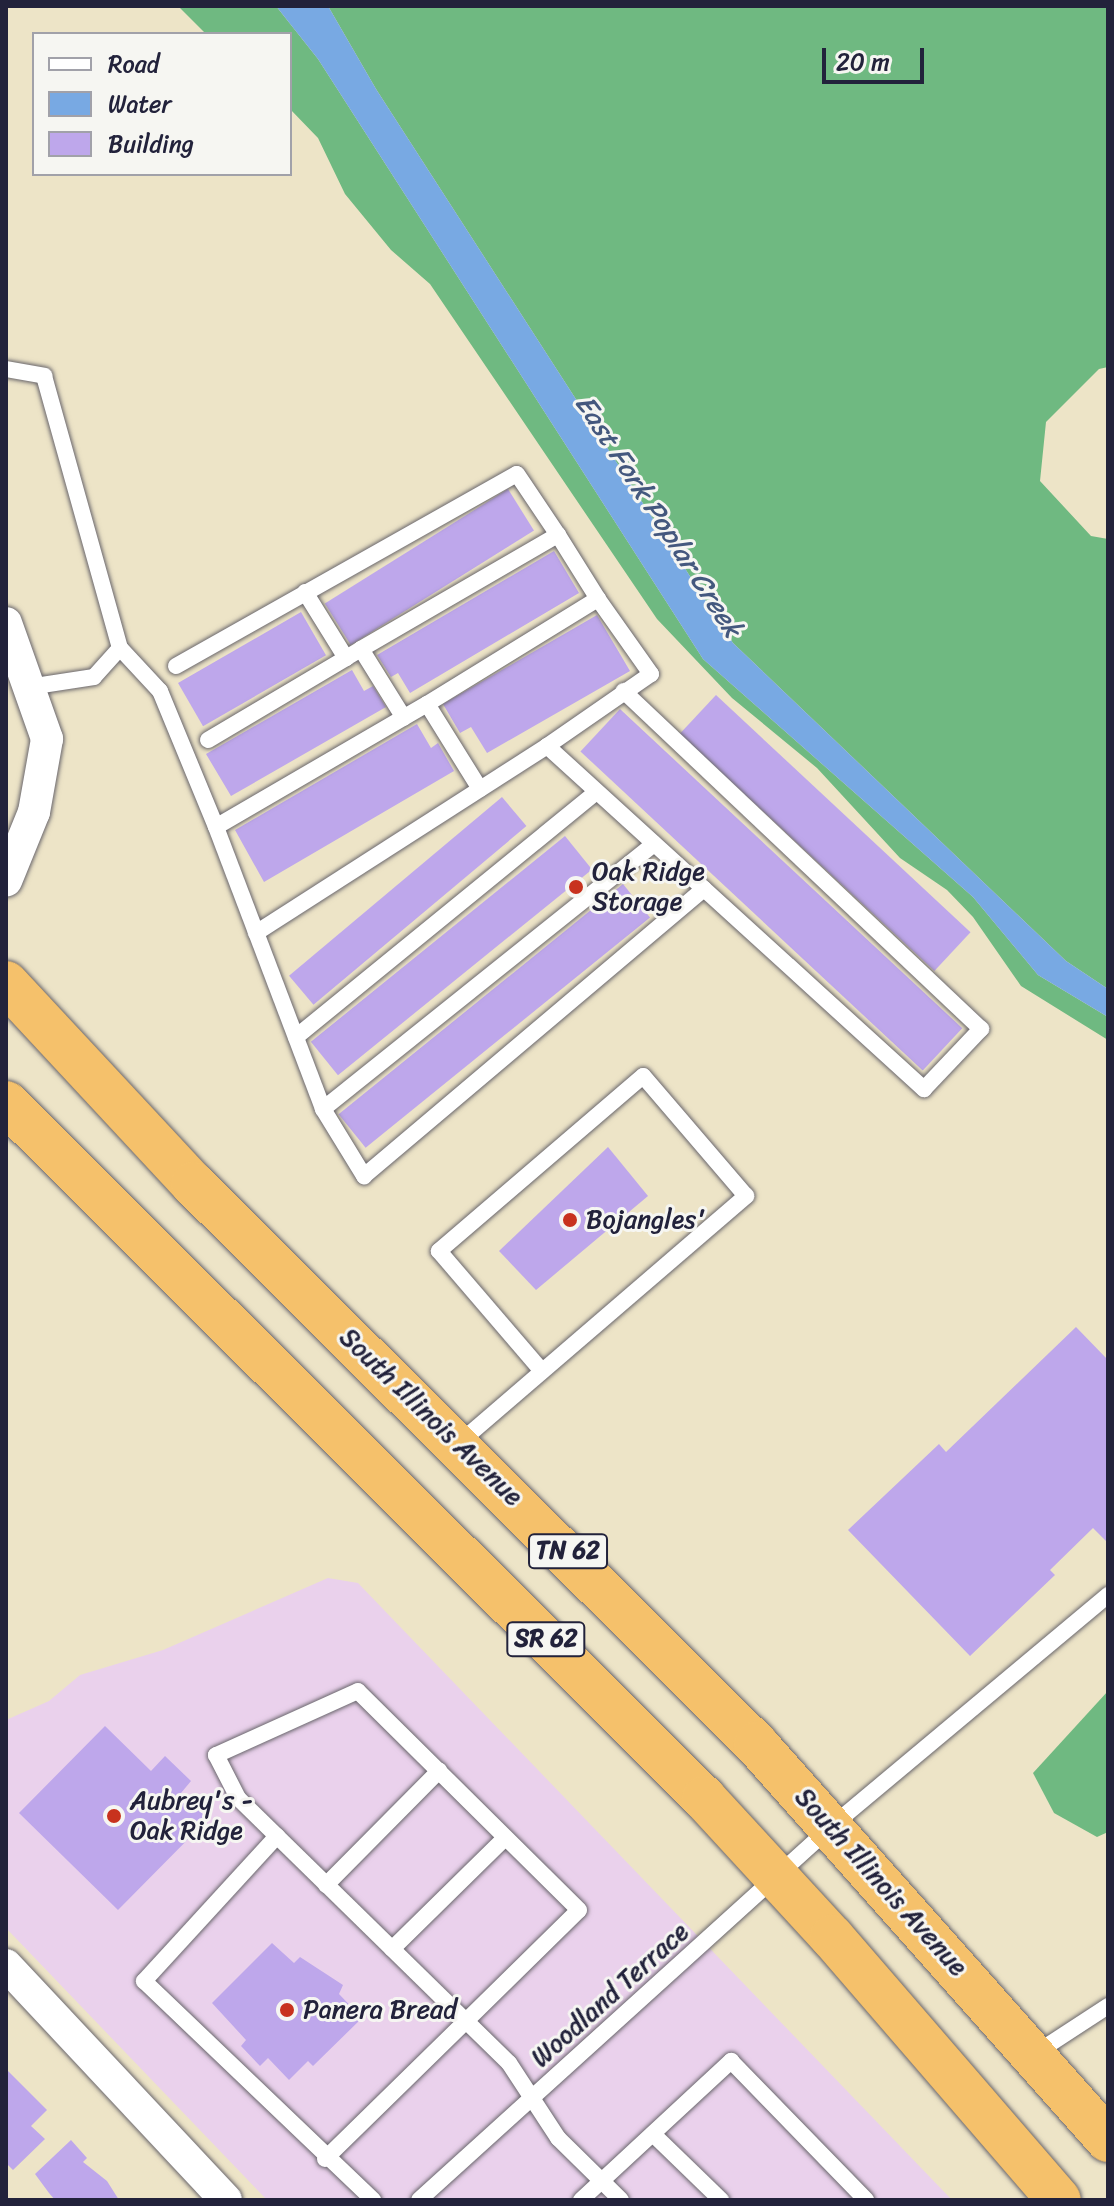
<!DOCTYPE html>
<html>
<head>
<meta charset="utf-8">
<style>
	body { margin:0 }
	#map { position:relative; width:1114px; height:2206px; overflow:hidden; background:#ede4c7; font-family:Sriracha,sans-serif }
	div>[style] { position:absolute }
	.built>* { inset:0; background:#ead1ec }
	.forest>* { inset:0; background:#6fb981 }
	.water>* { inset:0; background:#78a9e3 }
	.building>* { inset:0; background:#bea7eb; transform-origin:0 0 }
	.roads { filter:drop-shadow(0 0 2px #69666c) drop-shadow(0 0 2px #69666c) }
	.lane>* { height:16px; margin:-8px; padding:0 8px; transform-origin:8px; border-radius:8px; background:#fff }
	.street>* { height:32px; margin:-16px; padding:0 16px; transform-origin:16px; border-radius:16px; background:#fff }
	.highway>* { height:44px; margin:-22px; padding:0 22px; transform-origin:22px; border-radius:22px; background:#f5c16b }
	.dots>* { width:22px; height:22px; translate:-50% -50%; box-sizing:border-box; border:4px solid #f6f6f2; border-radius:50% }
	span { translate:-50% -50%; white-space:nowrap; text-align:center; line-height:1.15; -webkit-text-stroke:6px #f6f6f2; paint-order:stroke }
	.shield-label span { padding:2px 6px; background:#f6f6f2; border:2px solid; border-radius:6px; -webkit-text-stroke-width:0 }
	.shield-label { font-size:24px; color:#22223b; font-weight:700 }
	.poi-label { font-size:26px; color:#22223b }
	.left { translate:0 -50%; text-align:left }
	.street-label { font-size:26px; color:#22223b }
	.water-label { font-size:28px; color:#44587e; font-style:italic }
	.frame { position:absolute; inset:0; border:8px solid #22223b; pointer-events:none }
	.legend { position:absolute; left:32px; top:32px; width:260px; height:144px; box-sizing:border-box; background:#f6f6f2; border:2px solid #a1a1a9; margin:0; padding:10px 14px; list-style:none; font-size:24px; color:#22223b }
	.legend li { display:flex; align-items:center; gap:16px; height:40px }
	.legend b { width:40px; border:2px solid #a1a1a9 }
	.scale { position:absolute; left:822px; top:48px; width:102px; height:36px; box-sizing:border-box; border:4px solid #22223b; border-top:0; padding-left:10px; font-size:24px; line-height:28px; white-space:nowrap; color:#22223b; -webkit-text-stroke:6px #f6f6f2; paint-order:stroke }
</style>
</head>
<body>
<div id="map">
	<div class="built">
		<div style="clip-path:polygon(328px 1578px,358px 1583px,952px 2200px,267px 2200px,6px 1928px,6px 1720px,49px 1701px,80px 1675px,163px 1650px)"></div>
	</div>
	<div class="forest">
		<div style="clip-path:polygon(178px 6px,276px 6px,318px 59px,703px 659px,973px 897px,1038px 975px,1108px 1017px,1108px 1040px,1021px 986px,973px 917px,947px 890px,900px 858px,817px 768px,732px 698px,657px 619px,430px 284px,391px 250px,345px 194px,318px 138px,290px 109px,290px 34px,206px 34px)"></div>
		<div style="clip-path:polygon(328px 6px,1108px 6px,1108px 367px,1099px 369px,1046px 422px,1040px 481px,1091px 536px,1108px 539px,1108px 989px,1066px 961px,733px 643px,376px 89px)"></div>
		<div style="clip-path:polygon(1108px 1691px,1108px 1832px,1097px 1837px,1054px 1813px,1033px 1773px)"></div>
	</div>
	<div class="water">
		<div style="clip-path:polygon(276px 6px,328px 6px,376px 89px,733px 643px,1066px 961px,1108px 989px,1108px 1017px,1038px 975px,973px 897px,703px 659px,318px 59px)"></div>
	</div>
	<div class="building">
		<div style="left:508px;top:489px;width:49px;height:216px;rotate:58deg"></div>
		<div style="clip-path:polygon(554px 551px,579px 593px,410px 693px,398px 673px,391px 677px,377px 655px)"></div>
		<div style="left:301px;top:612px;width:50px;height:142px;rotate:60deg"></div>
		<div style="clip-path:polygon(597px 615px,630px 671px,487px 753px,471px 727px,460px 733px,443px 704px)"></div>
		<div style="clip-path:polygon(352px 670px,364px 691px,373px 686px,386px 707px,231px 796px,206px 754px)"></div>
		<div style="left:716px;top:695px;width:348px;height:53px;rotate:43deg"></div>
		<div style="left:620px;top:709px;width:468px;height:58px;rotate:43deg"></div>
		<div style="clip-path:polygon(417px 724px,431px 748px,438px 743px,454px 771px,264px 882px,235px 830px)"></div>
		<div style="left:502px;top:797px;width:38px;height:278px;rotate:50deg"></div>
		<div style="left:565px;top:836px;width:43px;height:327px;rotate:51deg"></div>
		<div style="left:623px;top:884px;width:43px;height:366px;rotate:51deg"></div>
		<div style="clip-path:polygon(608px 1147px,648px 1196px,536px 1290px,499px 1251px)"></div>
		<div style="clip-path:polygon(1076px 1327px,1108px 1360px,1108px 1543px,1093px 1528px,1050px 1570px,1055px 1575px,970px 1656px,848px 1530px,939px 1444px,946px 1452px)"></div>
		<div style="clip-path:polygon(105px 1726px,151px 1771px,165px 1756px,191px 1781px,181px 1793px,208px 1819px,118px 1910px,19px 1813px)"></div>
		<div style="clip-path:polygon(272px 1943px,294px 1963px,300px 1957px,343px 1985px,339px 1994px,362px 2018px,313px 2066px,308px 2061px,289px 2080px,268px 2058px,260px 2066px,241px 2046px,246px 2040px,212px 2003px)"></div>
		<div style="clip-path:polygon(6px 2069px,47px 2110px,31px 2126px,45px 2139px,13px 2170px,6px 2163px)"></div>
		<div style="clip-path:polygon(71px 2140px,87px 2158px,83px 2162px,107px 2181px,119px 2200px,55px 2200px,49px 2193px,35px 2174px)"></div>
	</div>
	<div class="roads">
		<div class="lane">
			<div style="left:6px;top:369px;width:39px;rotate:10deg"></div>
			<div style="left:44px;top:376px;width:282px;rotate:74.4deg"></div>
			<div style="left:120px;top:648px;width:39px;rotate:132deg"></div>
			<div style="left:94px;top:677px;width:66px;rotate:171.3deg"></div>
			<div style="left:305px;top:592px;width:78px;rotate:58.2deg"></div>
			<div style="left:346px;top:658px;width:17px;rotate:-31deg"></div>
			<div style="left:361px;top:649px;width:81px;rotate:58.1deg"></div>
			<div style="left:120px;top:648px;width:59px;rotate:47.1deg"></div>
			<div style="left:160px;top:691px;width:147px;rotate:67.6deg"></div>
			<div style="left:361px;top:649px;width:228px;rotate:-30.1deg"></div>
			<div style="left:558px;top:535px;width:75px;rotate:58deg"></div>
			<div style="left:176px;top:666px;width:391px;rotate:-29.4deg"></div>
			<div style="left:517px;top:474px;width:73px;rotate:56.1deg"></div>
			<div style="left:427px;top:704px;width:201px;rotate:-31.6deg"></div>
			<div style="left:598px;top:599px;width:92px;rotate:54.8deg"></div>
			<div style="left:651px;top:674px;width:126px;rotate:145.3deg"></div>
			<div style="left:208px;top:740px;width:161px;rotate:-30.7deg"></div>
			<div style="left:480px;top:789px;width:100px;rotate:-121.9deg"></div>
			<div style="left:427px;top:704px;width:244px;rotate:149.8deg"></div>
			<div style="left:216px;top:827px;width:302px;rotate:69.2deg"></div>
			<div style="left:323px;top:1109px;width:79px;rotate:58.5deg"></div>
			<div style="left:364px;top:1176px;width:445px;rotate:-40.2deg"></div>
			<div style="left:256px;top:933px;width:346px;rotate:-32.7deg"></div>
			<div style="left:547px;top:746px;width:510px;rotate:42.3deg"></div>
			<div style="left:924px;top:1089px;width:83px;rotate:-46.5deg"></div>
			<div style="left:981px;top:1029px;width:492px;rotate:-136.6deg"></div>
			<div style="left:296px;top:1037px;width:387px;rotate:-39.2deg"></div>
			<div style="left:323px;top:1109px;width:424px;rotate:-38.7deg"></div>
			<div style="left:459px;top:1443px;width:379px;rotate:-40.7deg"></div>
			<div style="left:746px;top:1196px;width:158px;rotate:-130.6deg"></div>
			<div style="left:643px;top:1076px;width:269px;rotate:139.4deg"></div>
			<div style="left:439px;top:1251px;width:158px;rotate:49.4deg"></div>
			<div style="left:277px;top:1836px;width:197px;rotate:132.5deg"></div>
			<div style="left:144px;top:1981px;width:317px;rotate:43.7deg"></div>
			<div style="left:326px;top:1885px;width:161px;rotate:-45.3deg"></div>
			<div style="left:392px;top:1949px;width:158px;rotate:-44.5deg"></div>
			<div style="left:1036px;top:2053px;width:86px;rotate:-33.1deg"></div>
			<div style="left:653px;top:2134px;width:95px;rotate:44.1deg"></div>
			<div style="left:325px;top:2159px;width:197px;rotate:-44.4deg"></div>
			<div style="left:466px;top:2021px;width:158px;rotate:-44.5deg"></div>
			<div style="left:579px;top:1910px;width:311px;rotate:-135.3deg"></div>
			<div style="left:358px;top:1691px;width:156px;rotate:155.7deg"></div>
			<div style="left:216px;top:1755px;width:48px;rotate:62.9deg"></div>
			<div style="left:238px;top:1798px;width:319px;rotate:44.4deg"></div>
			<div style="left:466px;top:2021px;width:60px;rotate:44.3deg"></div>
			<div style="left:509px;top:2063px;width:90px;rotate:56.8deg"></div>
			<div style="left:558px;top:2138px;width:88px;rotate:44.5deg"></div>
			<div style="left:419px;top:2200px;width:559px;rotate:-42.17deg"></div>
			<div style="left:833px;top:1825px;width:359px;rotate:-39.9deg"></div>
			<div style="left:581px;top:2200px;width:205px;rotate:-42.8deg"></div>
			<div style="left:731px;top:2061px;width:194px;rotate:45.8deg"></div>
		</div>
		<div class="street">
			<div style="left:6px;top:623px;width:123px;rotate:70.5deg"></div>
			<div style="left:47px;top:739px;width:74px;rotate:100.1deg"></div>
			<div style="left:34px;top:812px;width:74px;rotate:112.1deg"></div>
			<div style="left:6px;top:1965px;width:322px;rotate:46.9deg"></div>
		</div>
		<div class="highway">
			<div style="left:6px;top:983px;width:275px;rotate:47.1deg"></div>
			<div style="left:193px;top:1184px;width:794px;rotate:44.85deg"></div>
			<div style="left:756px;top:1744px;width:530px;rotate:48.37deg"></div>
			<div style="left:6px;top:1103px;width:985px;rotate:44.88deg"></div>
			<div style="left:704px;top:1798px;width:189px;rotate:47.4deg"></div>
			<div style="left:832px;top:1937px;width:347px;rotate:49.2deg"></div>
		</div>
	</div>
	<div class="dots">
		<div style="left:576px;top:887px;background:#c8321e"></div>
		<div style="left:570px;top:1220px;background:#c8321e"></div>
		<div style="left:114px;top:1816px;background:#c8321e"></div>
		<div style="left:287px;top:2010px;background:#c8321e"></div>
	</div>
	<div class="shield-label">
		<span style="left:568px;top:1551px">TN 62</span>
		<span style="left:546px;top:1639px">SR 62</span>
	</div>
	<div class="poi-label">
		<span class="left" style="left:592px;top:887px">Oak Ridge<br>Storage</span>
		<span class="left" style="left:586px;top:1220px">Bojangles'</span>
		<span class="left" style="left:130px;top:1816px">Aubrey's -<br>Oak Ridge</span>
		<span class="left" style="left:303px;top:2010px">Panera Bread</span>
	</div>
	<div class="street-label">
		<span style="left:431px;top:1417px;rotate:44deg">South Illinois Avenue</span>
		<span style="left:881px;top:1882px;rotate:48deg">South Illinois Avenue</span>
		<span style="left:610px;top:1995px;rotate:-42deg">Woodland Terrace</span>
	</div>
	<div class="water-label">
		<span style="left:659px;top:516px;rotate:57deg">East Fork Poplar Creek</span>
	</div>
	<div class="frame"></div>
	<ul class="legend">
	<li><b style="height:10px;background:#fff"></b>Road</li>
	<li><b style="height:22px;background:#78a9e3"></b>Water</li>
	<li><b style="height:22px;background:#bea7eb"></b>Building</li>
	</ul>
	<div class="scale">20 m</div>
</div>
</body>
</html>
